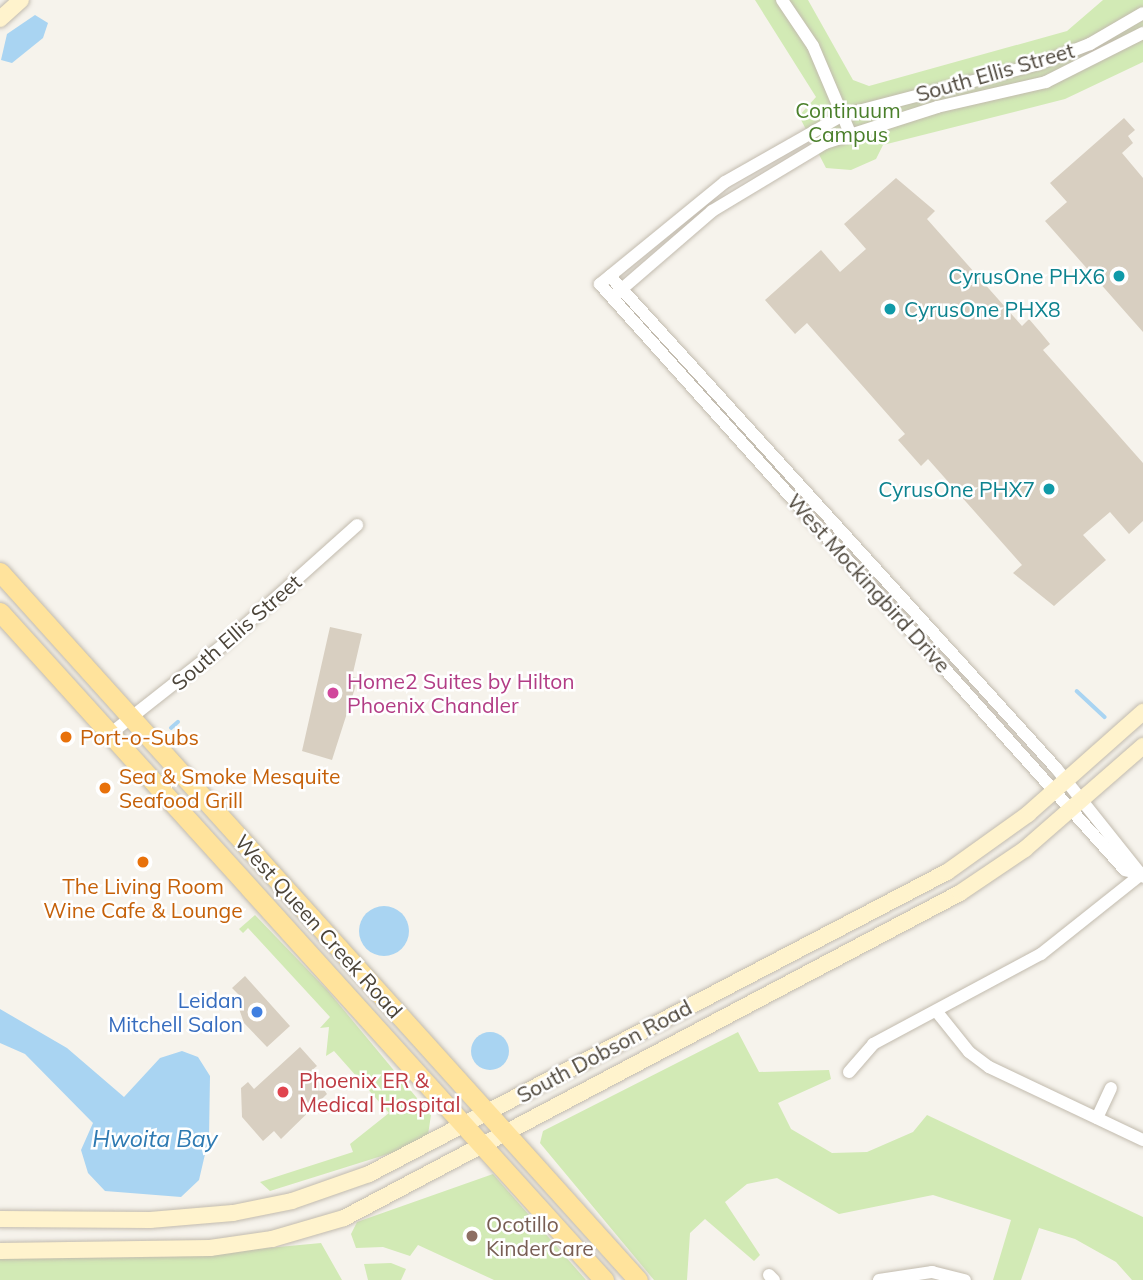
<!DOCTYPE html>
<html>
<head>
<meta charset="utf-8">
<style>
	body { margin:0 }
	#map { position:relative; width:1143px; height:1280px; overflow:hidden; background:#f6f3ec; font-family:Mulish,sans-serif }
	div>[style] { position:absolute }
	.green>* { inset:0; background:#d2eab5 }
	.water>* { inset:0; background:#a9d4f2 }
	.round { border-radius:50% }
	.stream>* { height:3.5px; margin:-1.75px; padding:0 1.75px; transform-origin:1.75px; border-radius:1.75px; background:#a9d4f2 }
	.building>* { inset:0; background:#d8cfc1 }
	.roads { filter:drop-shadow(0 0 2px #c2bbae) drop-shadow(0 0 2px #c2bbae) }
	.minor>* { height:12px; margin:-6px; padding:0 6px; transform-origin:6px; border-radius:6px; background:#fff }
	.secondary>* { height:16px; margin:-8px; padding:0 8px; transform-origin:8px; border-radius:8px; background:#fff3cd }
	.primary>* { height:19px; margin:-9.5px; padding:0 9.5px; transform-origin:9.5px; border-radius:9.5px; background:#ffe39c }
	.dots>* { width:19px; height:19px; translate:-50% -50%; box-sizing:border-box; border:4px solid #fff; border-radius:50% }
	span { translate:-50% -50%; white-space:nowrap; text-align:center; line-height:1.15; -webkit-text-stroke:5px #fff; paint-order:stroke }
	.street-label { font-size:21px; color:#4b4439 }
	.park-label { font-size:21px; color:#4a7f2a }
	.culture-label { font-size:21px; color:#0d838f }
	.right { translate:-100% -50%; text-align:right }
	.left { translate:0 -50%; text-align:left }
	.hotel-label { font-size:21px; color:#b23c85 }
	.food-label { font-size:21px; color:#c56008 }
	.shop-label { font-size:21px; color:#366cbe }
	.health-label { font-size:21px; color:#be3a42 }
	.education-label { font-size:21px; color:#785e54 }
	.water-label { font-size:23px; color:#2e7ab2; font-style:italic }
</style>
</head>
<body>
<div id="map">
	<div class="green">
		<div style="clip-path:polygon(755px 0,808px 0,853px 80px,869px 86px,1067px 31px,1103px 0,1143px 0,1143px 62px,1065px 99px,883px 145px,876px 159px,851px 170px,826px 168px,799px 116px,816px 97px)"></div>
		<div style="clip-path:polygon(255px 915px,328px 991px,431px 1115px,428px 1135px,404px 1149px,270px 1191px,260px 1182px,353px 1152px,350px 1144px,389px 1113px,334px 1051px,326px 1056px,329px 1027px,320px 1028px,330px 1017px,248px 928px,243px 933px,239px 929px)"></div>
		<div style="clip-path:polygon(738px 1032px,759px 1072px,829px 1070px,831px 1079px,778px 1103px,791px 1129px,832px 1153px,867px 1152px,913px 1132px,927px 1115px,1143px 1217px,1143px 1280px,1132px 1280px,1116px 1262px,1075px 1239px,1039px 1228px,1021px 1280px,993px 1280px,1011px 1220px,933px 1195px,839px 1214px,777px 1178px,747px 1184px,725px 1202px,760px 1255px,754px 1261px,705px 1219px,690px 1233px,687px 1280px,654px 1280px,540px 1143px,543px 1131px)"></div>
		<div style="clip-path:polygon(493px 1174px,586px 1280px,494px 1280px,418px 1245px,410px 1256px,383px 1247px,356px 1248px,351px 1234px,357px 1222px)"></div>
		<div style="clip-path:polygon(321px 1243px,342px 1280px,0 1280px,0 1258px,168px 1257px)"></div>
		<div style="clip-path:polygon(391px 1263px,406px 1269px,401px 1280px,368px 1280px,364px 1264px)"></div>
	</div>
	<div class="water">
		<div style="clip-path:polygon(35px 15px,48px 23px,43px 38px,12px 63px,1px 60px,7px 34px)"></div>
		<div class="round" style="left:359px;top:906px;width:50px;height:50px"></div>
		<div style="clip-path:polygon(0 1009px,67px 1048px,124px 1097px,160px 1058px,182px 1051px,198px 1057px,210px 1076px,209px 1137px,199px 1180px,181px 1197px,105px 1191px,88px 1173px,81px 1150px,93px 1123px,25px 1054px,0 1043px)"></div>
		<div class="round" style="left:471px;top:1032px;width:38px;height:38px"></div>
	</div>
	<div class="stream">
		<div style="left:1077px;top:691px;width:38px;rotate:43deg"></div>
		<div style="left:171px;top:728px;width:9px;rotate:-41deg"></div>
	</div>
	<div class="building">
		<div style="clip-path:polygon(1124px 118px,1135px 130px,1128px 136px,1133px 143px,1122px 153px,1143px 178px,1143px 332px,1045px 221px,1067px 202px,1050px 183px)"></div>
		<div style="clip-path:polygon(896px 178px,935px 211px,927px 219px,1022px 326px,1029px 319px,1041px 333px,1050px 344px,1043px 350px,1143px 463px,1143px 521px,1129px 534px,1110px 512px,1083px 535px,1106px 560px,1054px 606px,1013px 573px,1022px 565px,928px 459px,921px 466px,898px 440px,905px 434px,807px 323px,795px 334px,765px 300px,821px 250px,840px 272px,866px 249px,844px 224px)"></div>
		<div style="clip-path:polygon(330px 627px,362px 634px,352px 677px,357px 678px,355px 688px,332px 760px,302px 751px)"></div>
		<div style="clip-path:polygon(245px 976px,290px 1026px,267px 1047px,244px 1023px,236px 1000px,240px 996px,232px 988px)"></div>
		<div style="clip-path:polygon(300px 1047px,317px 1066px,311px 1071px,327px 1094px,281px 1139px,274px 1131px,263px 1141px,242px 1117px,241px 1088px,248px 1082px,254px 1089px)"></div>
	</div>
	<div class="roads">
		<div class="minor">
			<div style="left:782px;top:0;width:55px;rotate:56deg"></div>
			<div style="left:813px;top:46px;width:95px;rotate:67deg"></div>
			<div style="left:610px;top:276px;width:664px;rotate:47.81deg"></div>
			<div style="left:1056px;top:768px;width:139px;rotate:51.4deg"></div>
			<div style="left:616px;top:294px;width:127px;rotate:-40.8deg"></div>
			<div style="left:712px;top:211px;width:132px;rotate:-31deg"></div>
			<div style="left:825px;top:143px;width:118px;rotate:-17.8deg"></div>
			<div style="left:937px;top:107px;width:112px;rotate:-12.9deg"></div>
			<div style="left:1046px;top:82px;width:109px;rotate:-26.8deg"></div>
			<div style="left:110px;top:734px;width:144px;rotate:-38.2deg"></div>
			<div style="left:223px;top:645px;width:180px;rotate:-41.8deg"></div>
			<div style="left:1141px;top:874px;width:16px;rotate:-166deg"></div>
			<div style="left:1125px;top:870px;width:787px;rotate:-131.86deg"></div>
			<div style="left:600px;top:284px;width:161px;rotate:-39.2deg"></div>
			<div style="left:725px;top:182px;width:136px;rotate:-29.6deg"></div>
			<div style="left:843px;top:115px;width:203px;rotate:-14.6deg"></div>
			<div style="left:1039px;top:64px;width:55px;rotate:-21.4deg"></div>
			<div style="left:1090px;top:44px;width:61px;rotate:-30.3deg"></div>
			<div style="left:937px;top:1012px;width:51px;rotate:51.3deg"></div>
			<div style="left:969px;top:1052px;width:25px;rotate:37deg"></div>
			<div style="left:989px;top:1067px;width:170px;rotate:25.4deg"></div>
			<div style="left:849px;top:1072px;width:37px;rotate:-49deg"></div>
			<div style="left:873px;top:1044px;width:191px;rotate:-28.2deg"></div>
			<div style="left:1041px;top:954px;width:130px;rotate:-38.5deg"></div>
			<div style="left:1097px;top:1118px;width:33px;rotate:-65deg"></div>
			<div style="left:769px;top:1275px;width:7px;rotate:45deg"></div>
			<div style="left:879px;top:1280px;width:54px;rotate:-8.6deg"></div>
			<div style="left:932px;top:1272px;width:34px;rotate:14deg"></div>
		</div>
		<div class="secondary">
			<div style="left:0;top:19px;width:28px;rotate:-42deg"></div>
			<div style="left:0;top:1219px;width:150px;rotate:0.4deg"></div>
			<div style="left:150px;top:1220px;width:83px;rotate:-4.8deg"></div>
			<div style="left:233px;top:1213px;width:60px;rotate:-11.5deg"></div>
			<div style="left:292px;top:1201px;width:82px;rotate:-19.3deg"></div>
			<div style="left:369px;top:1174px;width:652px;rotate:-27.59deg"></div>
			<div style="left:947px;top:872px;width:100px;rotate:-35.6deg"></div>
			<div style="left:1028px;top:814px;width:154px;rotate:-41.6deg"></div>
			<div style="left:0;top:1251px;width:210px;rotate:-0.8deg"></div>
			<div style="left:210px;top:1248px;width:63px;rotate:-8.3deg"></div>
			<div style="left:272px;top:1239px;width:75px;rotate:-16.3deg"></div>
			<div style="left:344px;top:1218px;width:696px;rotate:-27.82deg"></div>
			<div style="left:960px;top:893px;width:78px;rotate:-34.1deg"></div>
			<div style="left:1025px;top:849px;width:157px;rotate:-41.1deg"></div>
		</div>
		<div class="primary">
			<div style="left:0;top:572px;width:953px;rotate:47.98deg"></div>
			<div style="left:0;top:612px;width:901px;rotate:47.88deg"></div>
		</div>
	</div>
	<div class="dots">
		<div style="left:1119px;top:276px;background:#0f9aa8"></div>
		<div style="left:890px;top:309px;background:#0f9aa8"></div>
		<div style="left:1049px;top:489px;background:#0f9aa8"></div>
		<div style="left:333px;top:693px;background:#d1479c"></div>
		<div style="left:66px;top:737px;background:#e8710a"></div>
		<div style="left:105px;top:788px;background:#e8710a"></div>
		<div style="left:143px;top:862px;background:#e8710a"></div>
		<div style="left:257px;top:1012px;background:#3f7fe0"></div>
		<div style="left:283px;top:1092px;background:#e0444e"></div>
		<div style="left:472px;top:1236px;background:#8d6e63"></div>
	</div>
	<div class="street-label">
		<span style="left:995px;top:72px;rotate:-16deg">South Ellis Street</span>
		<span style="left:869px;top:583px;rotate:48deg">West Mockingbird Drive</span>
		<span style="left:236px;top:632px;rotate:-41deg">South Ellis Street</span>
		<span style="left:319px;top:926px;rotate:48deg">West Queen Creek Road</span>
		<span style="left:604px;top:1051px;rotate:-28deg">South Dobson Road</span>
	</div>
	<div class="park-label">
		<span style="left:848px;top:122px">Continuum<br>Campus</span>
	</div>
	<div class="culture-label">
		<span class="right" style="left:1105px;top:276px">CyrusOne PHX6</span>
		<span class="left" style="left:904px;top:309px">CyrusOne PHX8</span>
		<span class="right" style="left:1035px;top:489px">CyrusOne PHX7</span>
	</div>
	<div class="hotel-label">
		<span class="left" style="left:347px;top:693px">Home2 Suites by Hilton<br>Phoenix Chandler</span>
	</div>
	<div class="food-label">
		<span class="left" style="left:80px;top:737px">Port-o-Subs</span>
		<span class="left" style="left:119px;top:788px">Sea &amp; Smoke Mesquite<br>Seafood Grill</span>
		<span style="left:143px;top:898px">The Living Room<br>Wine Cafe &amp; Lounge</span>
	</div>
	<div class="shop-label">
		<span class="right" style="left:243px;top:1012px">Leidan<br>Mitchell Salon</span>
	</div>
	<div class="health-label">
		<span class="left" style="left:299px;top:1092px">Phoenix ER &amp;<br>Medical Hospital</span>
	</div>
	<div class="education-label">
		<span class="left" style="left:486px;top:1236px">Ocotillo<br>KinderCare</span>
	</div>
	<div class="water-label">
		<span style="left:155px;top:1139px">Hwoita Bay</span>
	</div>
</div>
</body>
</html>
